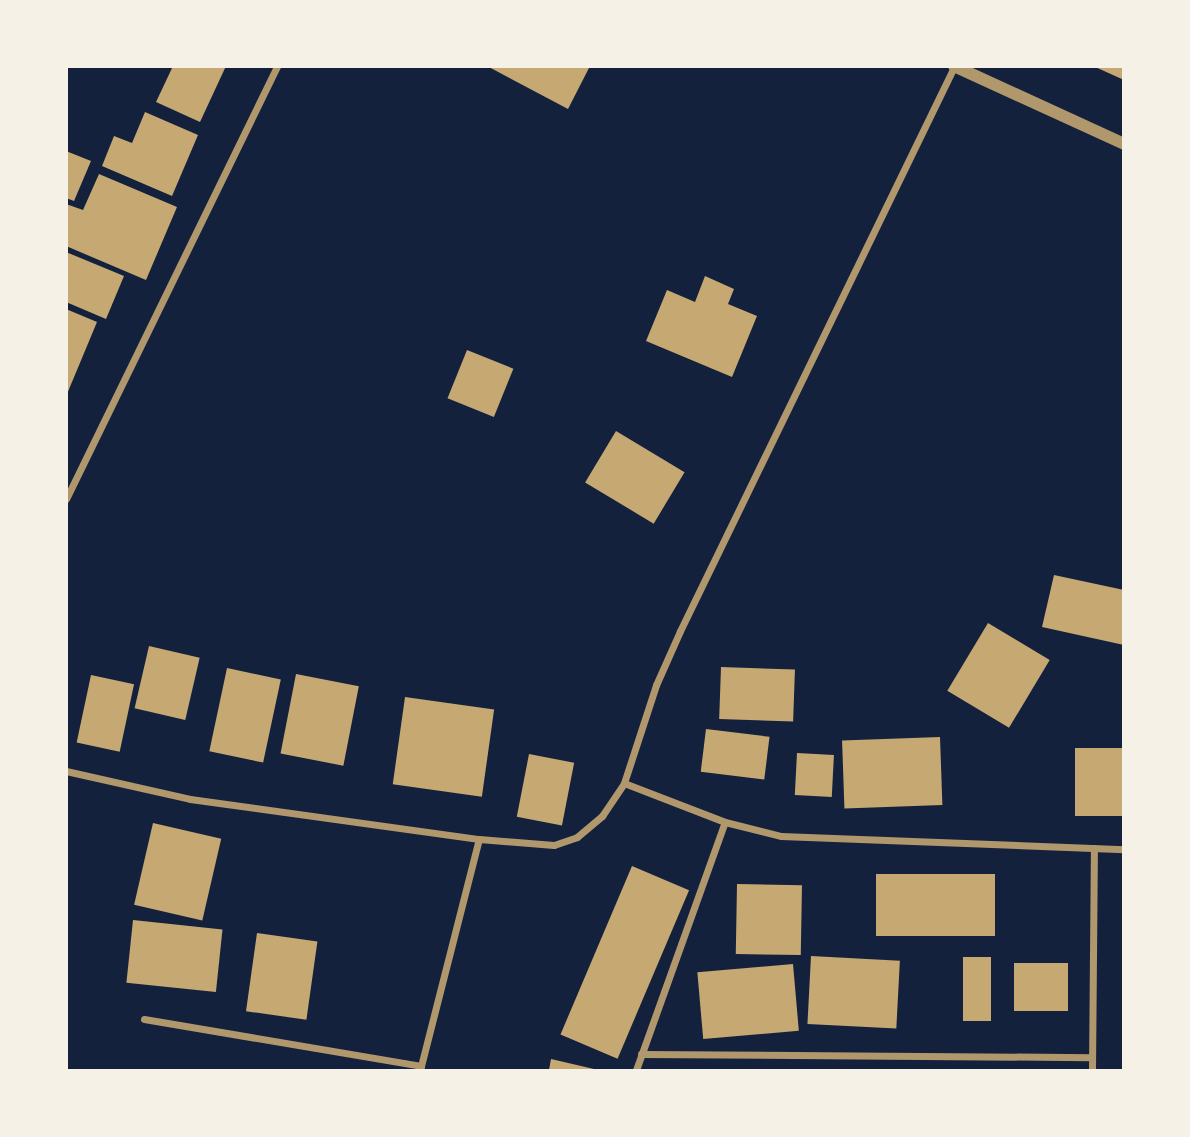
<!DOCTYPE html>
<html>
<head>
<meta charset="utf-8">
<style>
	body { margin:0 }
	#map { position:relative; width:1190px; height:1137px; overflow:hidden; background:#14213d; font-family:"Nunito Sans",sans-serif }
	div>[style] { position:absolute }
	.building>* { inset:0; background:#c6a872; transform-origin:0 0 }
	.minor>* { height:7px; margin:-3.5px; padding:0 3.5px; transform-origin:3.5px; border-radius:3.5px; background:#b1986c }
	.tertiary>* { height:12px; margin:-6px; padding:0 6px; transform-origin:6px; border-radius:6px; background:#b1986c }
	span { translate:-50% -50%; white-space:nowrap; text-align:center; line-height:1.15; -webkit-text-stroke:7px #f6f1e7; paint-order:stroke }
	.frame { position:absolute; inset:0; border:68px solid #f6f1e7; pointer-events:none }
</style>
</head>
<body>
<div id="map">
	<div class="building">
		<div style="clip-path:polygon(173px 66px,226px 66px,200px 122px,156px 102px)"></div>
		<div style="clip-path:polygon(487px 66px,590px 66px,568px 109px)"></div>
		<div style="clip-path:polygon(1093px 66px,1124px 66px,1124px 80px)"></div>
		<div style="clip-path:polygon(145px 112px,198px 135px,172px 196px,102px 166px,114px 136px,132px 143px)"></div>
		<div style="clip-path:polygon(66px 151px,91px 161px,74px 201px,66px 198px)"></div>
		<div style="clip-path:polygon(99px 174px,177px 207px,146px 280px,66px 246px,66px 204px,83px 210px)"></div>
		<div style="clip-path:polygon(66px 252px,124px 276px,106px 319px,66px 302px)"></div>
		<div style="clip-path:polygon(705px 276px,734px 289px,728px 304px,757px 316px,732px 377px,646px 341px,667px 290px,695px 302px)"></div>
		<div style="clip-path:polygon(66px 309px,97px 322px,67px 394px,66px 394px)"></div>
		<div style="left:467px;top:350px;width:50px;height:52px;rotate:22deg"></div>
		<div style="left:616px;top:431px;width:80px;height:60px;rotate:31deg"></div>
		<div style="clip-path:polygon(1054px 575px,1124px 590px,1124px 645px,1042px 627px)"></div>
		<div style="left:988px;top:623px;width:72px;height:79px;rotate:31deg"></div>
		<div style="left:149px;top:646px;width:52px;height:64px;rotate:13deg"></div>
		<div style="left:721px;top:667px;width:74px;height:52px;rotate:2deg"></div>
		<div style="left:227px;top:668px;width:55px;height:85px;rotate:12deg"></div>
		<div style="left:296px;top:674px;width:64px;height:81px;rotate:11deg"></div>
		<div style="left:91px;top:675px;width:44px;height:69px;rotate:12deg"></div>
		<div style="left:405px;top:697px;width:90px;height:88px;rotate:8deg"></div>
		<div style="left:706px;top:729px;width:64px;height:43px;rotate:7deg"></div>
		<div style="left:940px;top:737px;width:68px;height:98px;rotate:88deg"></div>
		<div style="left:1124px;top:748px;width:68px;height:49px;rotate:90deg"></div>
		<div style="left:797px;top:753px;width:37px;height:42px;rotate:3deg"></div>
		<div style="left:529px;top:754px;width:46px;height:64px;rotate:11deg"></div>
		<div style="left:153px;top:823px;width:70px;height:84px;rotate:13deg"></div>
		<div style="left:632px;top:866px;width:62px;height:183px;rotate:23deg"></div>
		<div style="left:876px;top:874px;width:119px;height:62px"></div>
		<div style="left:737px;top:884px;width:65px;height:70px;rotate:1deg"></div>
		<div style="left:133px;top:920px;width:90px;height:63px;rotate:6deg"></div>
		<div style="left:257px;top:933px;width:61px;height:79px;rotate:8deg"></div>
		<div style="left:811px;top:956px;width:89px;height:68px;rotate:3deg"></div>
		<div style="left:963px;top:957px;width:28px;height:64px"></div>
		<div style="left:1068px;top:963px;width:48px;height:54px;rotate:90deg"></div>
		<div style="left:793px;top:964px;width:67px;height:96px;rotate:85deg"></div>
		<div style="clip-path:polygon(551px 1059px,594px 1069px,594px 1070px,549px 1070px)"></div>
	</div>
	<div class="minor">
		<div style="left:66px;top:499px;width:482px;rotate:-64deg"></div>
		<div style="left:66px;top:771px;width:127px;rotate:12.7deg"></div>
		<div style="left:190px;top:799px;width:292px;rotate:7.9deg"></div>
		<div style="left:479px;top:839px;width:75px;rotate:4.6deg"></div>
		<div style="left:554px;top:845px;width:24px;rotate:-19deg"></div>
		<div style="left:577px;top:837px;width:33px;rotate:-40deg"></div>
		<div style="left:602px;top:816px;width:40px;rotate:-56deg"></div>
		<div style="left:624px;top:783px;width:103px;rotate:-71.9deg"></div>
		<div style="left:656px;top:685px;width:59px;rotate:-66deg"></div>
		<div style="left:680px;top:631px;width:627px;rotate:-64.09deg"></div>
		<div style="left:624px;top:783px;width:108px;rotate:21.1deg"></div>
		<div style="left:725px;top:822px;width:58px;rotate:14deg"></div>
		<div style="left:781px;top:836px;width:343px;rotate:2.2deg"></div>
		<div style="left:144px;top:1019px;width:281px;rotate:9.6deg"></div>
		<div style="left:641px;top:1054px;width:451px;rotate:0.4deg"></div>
		<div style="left:420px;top:1070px;width:238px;rotate:-75.7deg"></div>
		<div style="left:636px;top:1070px;width:263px;rotate:-70.3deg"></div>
		<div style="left:1092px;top:1070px;width:222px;rotate:-89.5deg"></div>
	</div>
	<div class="tertiary">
		<div style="left:954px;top:66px;width:187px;rotate:24.6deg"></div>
	</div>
	<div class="frame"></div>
</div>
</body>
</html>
